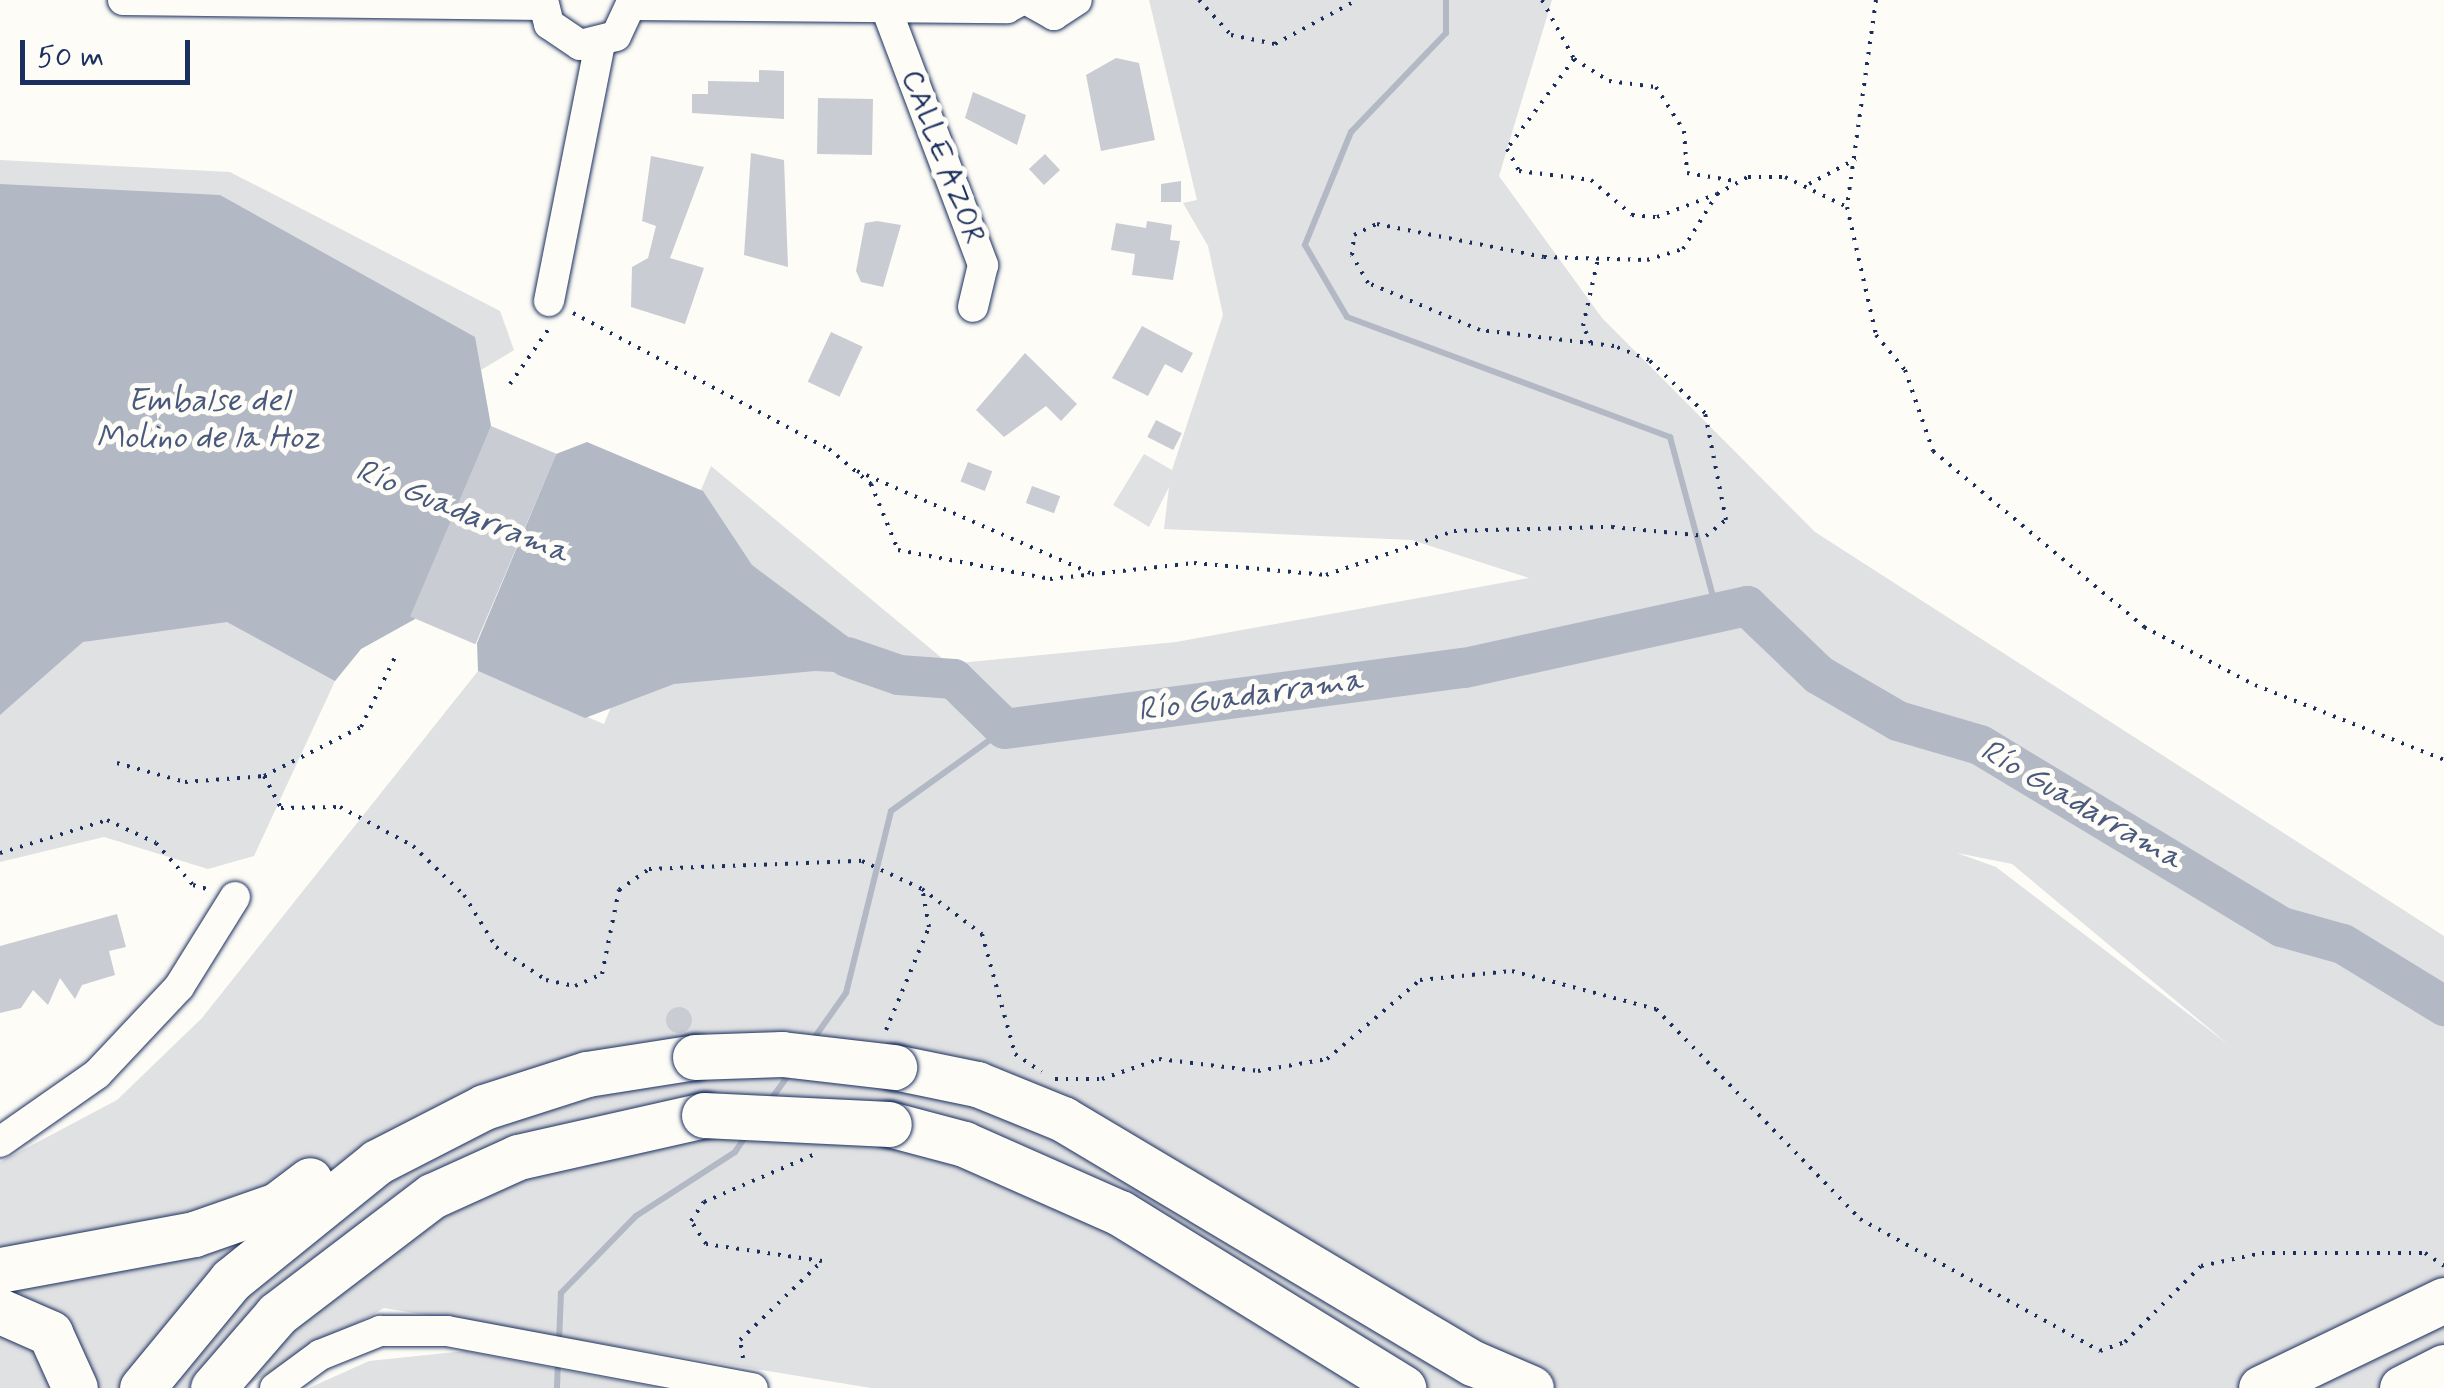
<!DOCTYPE html>
<html>
<head>
<meta charset="utf-8">
<style>
	body { margin:0 }
	#map { position:relative; width:2444px; height:1388px; overflow:hidden; background:#fdfcf7; font-family:Mynerve,sans-serif }
	div>[style] { position:absolute }
	.green>* { inset:0; background:#e0e1e3 }
	.water>* { inset:0; background:#b3b8c5 }
	.stream>* { height:6px; margin:-3px; padding:0 3px; transform-origin:3px; border-radius:3px; background:#b3b8c5 }
	.river>* { height:40px; margin:-20px; padding:0 20px; transform-origin:20px; border-radius:20px; background:#b3b8c5 }
	.building>* { inset:0; background:#c9ccd3; transform-origin:0 0 }
	.round { border-radius:50% }
	.path>* { height:4px; margin-top:-2px; transform-origin:0; background:repeating-linear-gradient(90deg,#1b2f5e 0 2.5px,transparent 0 10.5px) }
	.roads { filter:drop-shadow(0 0 2px #1b2f5e) drop-shadow(0 0 2px #1b2f5e) }
	.minor>* { height:30px; margin:-15px; padding:0 15px; transform-origin:15px; border-radius:15px; background:#fdfcf7 }
	.highway>* { height:45px; margin:-22.5px; padding:0 22.5px; transform-origin:22.5px; border-radius:22.5px; background:#fdfcf7 }
	.bridges { filter:drop-shadow(0 0 2px #1b2f5e) drop-shadow(0 0 2px #1b2f5e) }
	.highway-bridge>* { height:45px; margin:-22.5px; padding:0 22.5px; transform-origin:22.5px; border-radius:22.5px; background:#fdfcf7 }
	span { translate:-50% -50%; white-space:nowrap; text-align:center; line-height:1.15; -webkit-text-stroke:10px #fdfcf7; paint-order:stroke }
	.street-label { font-size:30px; color:#1b2f5e }
	.water-label { font-size:32px; color:#49587d; font-style:italic }
	.scale { position:absolute; left:20px; top:40px; width:170px; height:45px; box-sizing:border-box; border:5px solid #1b2f5e; border-top:0; padding-left:12px; font-size:30px; line-height:35px; white-space:nowrap; color:#1b2f5e; -webkit-text-stroke:8px #fdfcf7; paint-order:stroke }
</style>
</head>
<body>
<div id="map">
	<div class="green">
		<div style="clip-path:polygon(evenodd,1149px 0,1552px 0,1499px 176px,1602px 318px,1815px 532px,2444px 936px,2444px 1388px,871px 1388px,384px 1308px,242px 1388px,0 1388px,0 1162px,117px 1100px,202px 1018px,478px 671px,604px 724px,711px 466px,949px 664px,1176px 642px,1529px 578px,1412px 540px,1164px 529px,1169px 487px,1149px 527px,1113px 505px,1144px 454px,1172px 470px,1223px 315px,1208px 246px,1183px 203px,1197px 200px,1149px 0,1957px 853px,2012px 864px,2229px 1045px,1996px 867px,1957px 853px)"></div>
		<div style="clip-path:polygon(0 160px,230px 172px,500px 311px,514px 350px,481px 370px,491px 426px,415px 619px,361px 649px,335px 681px,254px 856px,208px 869px,104px 837px,0 862px)"></div>
		<div style="clip-path:polygon(465px 1351px,590px 1375px,660px 1388px,309px 1388px,369px 1361px)"></div>
	</div>
	<div class="water">
		<div style="clip-path:polygon(0 184px,220px 195px,475px 337px,491px 426px,415px 619px,361px 649px,335px 681px,227px 622px,83px 642px,0 715px)"></div>
		<div style="clip-path:polygon(587px 442px,703px 491px,752px 565px,899px 675px,815px 671px,674px 684px,585px 718px,478px 671px,477px 643px,556px 454px)"></div>
	</div>
	<div class="stream">
		<div style="left:1446px;top:0;width:33px;rotate:90deg"></div>
		<div style="left:1446px;top:33px;width:137px;rotate:133.8deg"></div>
		<div style="left:1351px;top:132px;width:122px;rotate:112.2deg"></div>
		<div style="left:1305px;top:245px;width:83px;rotate:59.7deg"></div>
		<div style="left:1347px;top:317px;width:345px;rotate:20.4deg"></div>
		<div style="left:1670px;top:437px;width:176px;rotate:74.9deg"></div>
		<div style="left:812px;top:1041px;width:59px;rotate:-54.7deg"></div>
		<div style="left:846px;top:993px;width:187px;rotate:-76.1deg"></div>
		<div style="left:891px;top:811px;width:140px;rotate:-35.7deg"></div>
		<div style="left:769px;top:1102px;width:37px;rotate:-54deg"></div>
		<div style="left:559px;top:1342px;width:49px;rotate:-87.7deg"></div>
		<div style="left:561px;top:1293px;width:107px;rotate:-45.8deg"></div>
		<div style="left:636px;top:1216px;width:118px;rotate:-32.9deg"></div>
		<div style="left:735px;top:1152px;width:23px;rotate:-56deg"></div>
		<div style="left:557px;top:1388px;width:29px;rotate:-88deg"></div>
	</div>
	<div class="river">
		<div style="left:847px;top:657px;width:55px;rotate:19.1deg"></div>
		<div style="left:899px;top:675px;width:55px;rotate:4.2deg"></div>
		<div style="left:954px;top:679px;width:71px;rotate:44.4deg"></div>
		<div style="left:1005px;top:729px;width:464px;rotate:-7.6deg"></div>
		<div style="left:1465px;top:668px;width:289px;rotate:-12.4deg"></div>
		<div style="left:1747px;top:606px;width:100px;rotate:43.8deg"></div>
		<div style="left:1819px;top:675px;width:91px;rotate:30.2deg"></div>
		<div style="left:1898px;top:721px;width:85px;rotate:16.3deg"></div>
		<div style="left:1980px;top:745px;width:353px;rotate:31.1deg"></div>
		<div style="left:2282px;top:927px;width:63px;rotate:15.6deg"></div>
		<div style="left:2343px;top:944px;width:119px;rotate:31.5deg"></div>
	</div>
	<div class="building">
		<div style="clip-path:polygon(1116px 58px,1139px 63px,1155px 140px,1101px 151px,1086px 75px)"></div>
		<div style="clip-path:polygon(759px 70px,784px 71px,784px 119px,692px 113px,692px 94px,708px 94px,708px 81px,759px 82px)"></div>
		<div style="clip-path:polygon(973px 92px,1026px 115px,1017px 145px,965px 118px)"></div>
		<div style="left:818px;top:98px;width:55px;height:56px;rotate:1deg"></div>
		<div style="clip-path:polygon(751px 153px,784px 160px,788px 267px,744px 255px)"></div>
		<div style="left:1045px;top:154px;width:22px;height:22px;rotate:47deg"></div>
		<div style="clip-path:polygon(651px 156px,704px 167px,670px 258px,704px 268px,685px 324px,631px 307px,632px 267px,648px 258px,656px 226px,642px 221px)"></div>
		<div style="clip-path:polygon(1181px 181px,1181px 202px,1161px 202px,1161px 184px)"></div>
		<div style="clip-path:polygon(877px 221px,901px 225px,883px 287px,861px 282px,856px 271px,865px 223px)"></div>
		<div style="clip-path:polygon(1147px 221px,1172px 225px,1170px 240px,1180px 241px,1173px 280px,1132px 275px,1135px 254px,1111px 250px,1116px 223px,1146px 228px)"></div>
		<div style="clip-path:polygon(1142px 326px,1193px 353px,1182px 373px,1165px 364px,1148px 396px,1112px 378px)"></div>
		<div style="left:831px;top:332px;width:35px;height:55px;rotate:25deg"></div>
		<div style="clip-path:polygon(1025px 353px,1077px 404px,1061px 421px,1046px 406px,1004px 437px,976px 410px)"></div>
		<div style="left:1156px;top:420px;width:29px;height:19px;rotate:27deg"></div>
		<div style="left:491px;top:426px;width:71px;height:207px;rotate:23deg"></div>
		<div style="left:968px;top:462px;width:26px;height:21px;rotate:21deg"></div>
		<div style="left:1032px;top:486px;width:30px;height:18px;rotate:20deg"></div>
		<div style="clip-path:polygon(117px 914px,126px 947px,109px 951px,115px 975px,82px 985px,75px 999px,60px 978px,48px 1005px,33px 990px,21px 1008px,0 1013px,0 946px)"></div>
		<div class="round" style="left:666px;top:1007px;width:26px;height:26px"></div>
	</div>
	<div class="path">
		<div style="left:1199px;top:0;width:47px;rotate:47.6deg"></div>
		<div style="left:1231px;top:35px;width:45px;rotate:11.6deg"></div>
		<div style="left:1275px;top:44px;width:93px;rotate:-28.2deg"></div>
		<div style="left:1542px;top:0;width:67px;rotate:61.5deg"></div>
		<div style="left:1574px;top:59px;width:41px;rotate:32.2deg"></div>
		<div style="left:1609px;top:81px;width:47px;rotate:7.3deg"></div>
		<div style="left:1656px;top:87px;width:52px;rotate:57.5deg"></div>
		<div style="left:1684px;top:131px;width:42px;rotate:85.9deg"></div>
		<div style="left:1687px;top:173px;width:49px;rotate:9.5deg"></div>
		<div style="left:1876px;top:0;width:209px;rotate:98deg"></div>
		<div style="left:1847px;top:207px;width:131px;rotate:77.2deg"></div>
		<div style="left:1876px;top:335px;width:45px;rotate:50.4deg"></div>
		<div style="left:1905px;top:370px;width:86px;rotate:70.9deg"></div>
		<div style="left:1933px;top:451px;width:275px;rotate:39.8deg"></div>
		<div style="left:2144px;top:627px;width:125px;rotate:27.6deg"></div>
		<div style="left:2255px;top:685px;width:203px;rotate:21.6deg"></div>
		<div style="left:1574px;top:59px;width:112px;rotate:126.7deg"></div>
		<div style="left:1507px;top:149px;width:25px;rotate:61deg"></div>
		<div style="left:1519px;top:171px;width:73px;rotate:7.1deg"></div>
		<div style="left:1591px;top:180px;width:54px;rotate:40.5deg"></div>
		<div style="left:1632px;top:215px;width:25px;rotate:5deg"></div>
		<div style="left:1657px;top:217px;width:64px;rotate:-21deg"></div>
		<div style="left:1809px;top:184px;width:53px;rotate:-28deg"></div>
		<div style="left:573px;top:313px;width:290px;rotate:28deg"></div>
		<div style="left:829px;top:449px;width:55px;rotate:39.8deg"></div>
		<div style="left:871px;top:484px;width:71px;rotate:67.8deg"></div>
		<div style="left:898px;top:550px;width:155px;rotate:10.8deg"></div>
		<div style="left:1050px;top:579px;width:145px;rotate:-6.3deg"></div>
		<div style="left:1194px;top:563px;width:133px;rotate:5.2deg"></div>
		<div style="left:1326px;top:575px;width:135px;rotate:-19deg"></div>
		<div style="left:1454px;top:531px;width:158px;rotate:-1.5deg"></div>
		<div style="left:1612px;top:527px;width:94px;rotate:5.5deg"></div>
		<div style="left:1706px;top:536px;width:26px;rotate:-39deg"></div>
		<div style="left:1726px;top:520px;width:109px;rotate:-101.1deg"></div>
		<div style="left:1705px;top:413px;width:77px;rotate:-136.6deg"></div>
		<div style="left:1649px;top:360px;width:38px;rotate:-158deg"></div>
		<div style="left:1614px;top:346px;width:135px;rotate:-173.2deg"></div>
		<div style="left:1480px;top:330px;width:121px;rotate:-157.2deg"></div>
		<div style="left:1368px;top:283px;width:32px;rotate:-120deg"></div>
		<div style="left:1352px;top:255px;width:20px;rotate:-84deg"></div>
		<div style="left:1354px;top:235px;width:25px;rotate:-26deg"></div>
		<div style="left:1377px;top:224px;width:170px;rotate:11.2deg"></div>
		<div style="left:1544px;top:257px;width:103px;rotate:1.7deg"></div>
		<div style="left:1647px;top:260px;width:38px;rotate:-17deg"></div>
		<div style="left:1683px;top:249px;width:65px;rotate:-58.3deg"></div>
		<div style="left:1717px;top:194px;width:35px;rotate:-29deg"></div>
		<div style="left:1748px;top:177px;width:37px"></div>
		<div style="left:1785px;top:177px;width:69px;rotate:25.8deg"></div>
		<div style="left:1591px;top:343px;width:19px;rotate:-115deg"></div>
		<div style="left:1583px;top:326px;width:69px;rotate:-77.4deg"></div>
		<div style="left:510px;top:384px;width:70px;rotate:-54.9deg"></div>
		<div style="left:857px;top:471px;width:255px;rotate:23.6deg"></div>
		<div style="left:117px;top:763px;width:71px;rotate:15.6deg"></div>
		<div style="left:185px;top:782px;width:79px;rotate:-4.3deg"></div>
		<div style="left:264px;top:776px;width:36px;rotate:62deg"></div>
		<div style="left:281px;top:808px;width:59px;rotate:-1deg"></div>
		<div style="left:340px;top:807px;width:83px;rotate:28.1deg"></div>
		<div style="left:413px;top:846px;width:71px;rotate:43.9deg"></div>
		<div style="left:464px;top:895px;width:61px;rotate:58.4deg"></div>
		<div style="left:496px;top:947px;width:60px;rotate:33.4deg"></div>
		<div style="left:546px;top:980px;width:30px;rotate:12deg"></div>
		<div style="left:575px;top:986px;width:30px;rotate:-24deg"></div>
		<div style="left:602px;top:974px;width:86px;rotate:-78.6deg"></div>
		<div style="left:619px;top:890px;width:37px;rotate:-35deg"></div>
		<div style="left:649px;top:869px;width:213px;rotate:-2.2deg"></div>
		<div style="left:862px;top:861px;width:66px;rotate:25deg"></div>
		<div style="left:922px;top:889px;width:75px;rotate:36.9deg"></div>
		<div style="left:982px;top:934px;width:124px;rotate:74.6deg"></div>
		<div style="left:1015px;top:1054px;width:32px;rotate:34deg"></div>
		<div style="left:264px;top:776px;width:109px;rotate:-26.8deg"></div>
		<div style="left:361px;top:727px;width:78px;rotate:-64.1deg"></div>
		<div style="left:0;top:853px;width:112px;rotate:-17.1deg"></div>
		<div style="left:107px;top:820px;width:54px;rotate:25.1deg"></div>
		<div style="left:156px;top:843px;width:56px;rotate:48.6deg"></div>
		<div style="left:193px;top:885px;width:19px;rotate:16deg"></div>
		<div style="left:886px;top:1030px;width:112px;rotate:-67.3deg"></div>
		<div style="left:929px;top:927px;width:39px;rotate:-100deg"></div>
		<div style="left:1055px;top:1079px;width:47px"></div>
		<div style="left:1102px;top:1079px;width:60px;rotate:-19.3deg"></div>
		<div style="left:1159px;top:1059px;width:100px;rotate:6.9deg"></div>
		<div style="left:1258px;top:1071px;width:70px;rotate:-9.9deg"></div>
		<div style="left:1327px;top:1059px;width:122px;rotate:-40.3deg"></div>
		<div style="left:1420px;top:980px;width:92px;rotate:-5.6deg"></div>
		<div style="left:1512px;top:971px;width:149px;rotate:14.8deg"></div>
		<div style="left:1656px;top:1009px;width:293px;rotate:45.8deg"></div>
		<div style="left:1860px;top:1219px;width:274px;rotate:28.8deg"></div>
		<div style="left:2100px;top:1351px;width:27px;rotate:-20deg"></div>
		<div style="left:2125px;top:1342px;width:107px;rotate:-45deg"></div>
		<div style="left:2201px;top:1266px;width:62px;rotate:-12deg"></div>
		<div style="left:2262px;top:1253px;width:163px"></div>
		<div style="left:2425px;top:1253px;width:23px;rotate:34deg"></div>
		<div style="left:743px;top:1358px;width:18px;rotate:-99deg"></div>
		<div style="left:740px;top:1340px;width:114px;rotate:-43.9deg"></div>
		<div style="left:822px;top:1261px;width:117px;rotate:-171.7deg"></div>
		<div style="left:706px;top:1244px;width:27px;rotate:-123deg"></div>
		<div style="left:691px;top:1221px;width:23px;rotate:-56deg"></div>
		<div style="left:704px;top:1202px;width:119px;rotate:-23.3deg"></div>
	</div>
	<div class="roads">
		<div class="minor">
			<div style="left:123px;top:0;width:419px;rotate:0.7deg"></div>
			<div style="left:543px;top:0;width:25px;rotate:76deg"></div>
			<div style="left:549px;top:24px;width:37px;rotate:34deg"></div>
			<div style="left:580px;top:45px;width:37px;rotate:-14deg"></div>
			<div style="left:616px;top:36px;width:40px;rotate:-65deg"></div>
			<div style="left:1027px;top:0;width:31px;rotate:29deg"></div>
			<div style="left:1054px;top:15px;width:27px;rotate:-33deg"></div>
			<div style="left:634px;top:5px;width:373px;rotate:0.5deg"></div>
			<div style="left:1007px;top:8px;width:17px;rotate:-28deg"></div>
			<div style="left:886px;top:8px;width:275px;rotate:69.3deg"></div>
			<div style="left:983px;top:265px;width:43px;rotate:103.4deg"></div>
			<div style="left:549px;top:301px;width:262px;rotate:-78.8deg"></div>
			<div style="left:0;top:1142px;width:118px;rotate:-35deg"></div>
			<div style="left:97px;top:1074px;width:120px;rotate:-46.7deg"></div>
			<div style="left:179px;top:987px;width:106px;rotate:-58.1deg"></div>
			<div style="left:275px;top:1388px;width:56px;rotate:-36.3deg"></div>
			<div style="left:320px;top:1355px;width:65px;rotate:-21.8deg"></div>
			<div style="left:380px;top:1331px;width:67px"></div>
			<div style="left:447px;top:1331px;width:311px;rotate:10.6deg"></div>
		</div>
		<div class="highway">
			<div style="left:894px;top:1067px;width:85px;rotate:11.6deg"></div>
			<div style="left:977px;top:1084px;width:93px;rotate:22.1deg"></div>
			<div style="left:1063px;top:1119px;width:477px;rotate:30.8deg"></div>
			<div style="left:1473px;top:1363px;width:63px;rotate:23.3deg"></div>
			<div style="left:889px;top:1124px;width:78px;rotate:14.9deg"></div>
			<div style="left:964px;top:1144px;width:171px;rotate:23.9deg"></div>
			<div style="left:1120px;top:1213px;width:333px;rotate:31.7deg"></div>
			<div style="left:0;top:1270px;width:197px;rotate:-10.5deg"></div>
			<div style="left:194px;top:1234px;width:88px;rotate:-19.3deg"></div>
			<div style="left:277px;top:1205px;width:41px;rotate:-37.1deg"></div>
			<div style="left:0;top:1311px;width:55px;rotate:23.7deg"></div>
			<div style="left:50px;top:1333px;width:60px;rotate:65.6deg"></div>
			<div style="left:142px;top:1388px;width:140px;rotate:-50.5deg"></div>
			<div style="left:231px;top:1280px;width:188px;rotate:-38.9deg"></div>
			<div style="left:377px;top:1162px;width:120px;rotate:-27.2deg"></div>
			<div style="left:484px;top:1107px;width:108px;rotate:-17.8deg"></div>
			<div style="left:587px;top:1074px;width:109px;rotate:-8.9deg"></div>
			<div style="left:213px;top:1388px;width:98px;rotate:-49.1deg"></div>
			<div style="left:277px;top:1314px;width:195px;rotate:-37.3deg"></div>
			<div style="left:432px;top:1196px;width:94px;rotate:-24.4deg"></div>
			<div style="left:518px;top:1157px;width:191px;rotate:-12.7deg"></div>
			<div style="left:2261px;top:1388px;width:203px;rotate:-25.7deg"></div>
			<div style="left:2402px;top:1388px;width:47px;rotate:-26.6deg"></div>
		</div>
	</div>
	<div class="bridges">
		<div class="highway-bridge">
			<div style="left:695px;top:1057px;width:87px;rotate:-2deg"></div>
			<div style="left:782px;top:1054px;width:113px;rotate:6.6deg"></div>
			<div style="left:704px;top:1115px;width:185px;rotate:2.8deg"></div>
		</div>
	</div>
	<div class="street-label">
		<span style="left:942px;top:157px;rotate:69deg">CALLE AZOR</span>
	</div>
	<div class="water-label">
		<span style="left:208px;top:420px">Embalse del<br>Molino de la Hoz</span>
		<span style="left:462px;top:512px;rotate:22deg">Río Guadarrama</span>
		<span style="left:1250px;top:696px;rotate:-8deg">Río Guadarrama</span>
		<span style="left:2081px;top:805px;rotate:30deg">Río Guadarrama</span>
	</div>
	<div class="scale">50 m</div>
</div>
</body>
</html>
